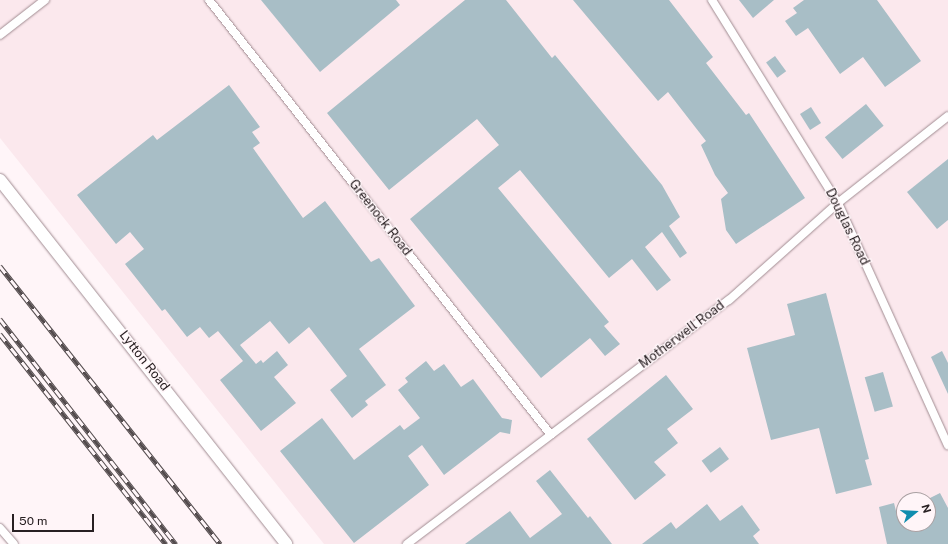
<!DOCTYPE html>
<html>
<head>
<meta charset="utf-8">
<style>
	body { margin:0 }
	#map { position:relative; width:948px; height:544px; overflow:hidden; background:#fff5f8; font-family:"Public Sans",sans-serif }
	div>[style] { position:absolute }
	.built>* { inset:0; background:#fbe8ed }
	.building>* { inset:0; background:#a8bec6; transform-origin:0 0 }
	.roads { filter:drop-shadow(0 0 1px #a18c92) drop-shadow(0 0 1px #a18c92) }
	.minor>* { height:8px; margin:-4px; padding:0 4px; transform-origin:4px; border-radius:4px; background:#fff }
	.secondary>* { height:12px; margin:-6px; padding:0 6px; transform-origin:6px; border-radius:6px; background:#fff }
	.rail>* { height:4.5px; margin-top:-2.25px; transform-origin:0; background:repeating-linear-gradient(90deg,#fff5f8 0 9px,#534b4d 0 18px); box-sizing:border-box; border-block:1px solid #534b4d }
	span { translate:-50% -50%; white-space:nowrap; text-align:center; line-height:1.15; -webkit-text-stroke:3px #fff5f8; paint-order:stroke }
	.street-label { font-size:13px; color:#282022 }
	.north { position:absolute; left:896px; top:492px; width:40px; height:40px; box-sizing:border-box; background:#fff5f8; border:1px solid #a9a0a2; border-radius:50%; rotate:72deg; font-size:11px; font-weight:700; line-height:16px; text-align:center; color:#282022 }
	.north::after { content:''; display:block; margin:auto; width:14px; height:18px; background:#108dae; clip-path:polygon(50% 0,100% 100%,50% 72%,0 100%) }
	.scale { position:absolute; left:12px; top:514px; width:82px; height:18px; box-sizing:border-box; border:2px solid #282022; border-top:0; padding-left:5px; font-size:12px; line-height:14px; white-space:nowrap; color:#282022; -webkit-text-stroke:3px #fff5f8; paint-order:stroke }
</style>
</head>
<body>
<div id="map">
	<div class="built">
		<div style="clip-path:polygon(evenodd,0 0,948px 0,948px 544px,324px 544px,0 138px,0 0,904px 500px,928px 500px,928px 524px,904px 524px,904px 500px)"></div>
	</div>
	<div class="building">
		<div style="clip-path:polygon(261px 0,396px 0,400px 5px,320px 72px)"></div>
		<div style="clip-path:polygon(465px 0,506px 0,552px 58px,555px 55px,662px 185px,680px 217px,669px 226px,687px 253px,680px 258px,662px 232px,645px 247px,671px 280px,657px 291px,632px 259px,609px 278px,520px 170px,498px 188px,609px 322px,604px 326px,620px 344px,605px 356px,590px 338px,541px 378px,410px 219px,499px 145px,477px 119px,389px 190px,327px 113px)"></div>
		<div style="clip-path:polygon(573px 0,669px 0,713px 57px,706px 63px,746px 115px,749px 113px,805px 198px,736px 244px,726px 230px,721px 199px,728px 193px,715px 175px,701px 145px,706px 141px,668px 92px,658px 101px)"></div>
		<div style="clip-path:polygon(739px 0,774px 0,753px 18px)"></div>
		<div style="clip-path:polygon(804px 0,877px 0,921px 61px,885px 87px,863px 57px,840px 74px,808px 28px,796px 36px,785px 21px,797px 13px,793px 8px)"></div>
		<div style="left:775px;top:56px;width:19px;height:11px;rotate:54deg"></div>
		<div style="clip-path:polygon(229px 85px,260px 127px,252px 132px,260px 143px,253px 148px,303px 218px,325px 201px,371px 262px,379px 258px,415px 306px,359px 349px,386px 385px,365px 401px,368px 405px,352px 418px,330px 390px,347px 376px,309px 327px,289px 344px,270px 321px,240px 345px,256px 364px,261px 360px,263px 363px,277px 351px,288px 365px,274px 377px,296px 403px,261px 431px,220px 380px,243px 361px,218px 331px,209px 338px,200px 327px,187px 337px,165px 309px,162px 311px,125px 264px,144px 249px,130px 232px,116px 244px,77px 195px,153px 135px,157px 140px)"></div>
		<div style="left:866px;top:104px;width:28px;height:53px;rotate:51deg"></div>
		<div style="left:811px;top:107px;width:19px;height:13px;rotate:58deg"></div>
		<div style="clip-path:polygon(948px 159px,948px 220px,937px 229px,907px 192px)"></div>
		<div style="clip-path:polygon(826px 293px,869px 459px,865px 460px,872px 485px,836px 494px,819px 428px,771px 440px,747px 348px,795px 335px,787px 304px)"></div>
		<div style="clip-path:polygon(942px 351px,948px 363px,948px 394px,931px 357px)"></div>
		<div style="clip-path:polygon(426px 361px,434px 371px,444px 364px,461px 387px,473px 379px,502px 418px,512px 420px,510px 434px,500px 432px,444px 475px,422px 445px,408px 456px,429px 485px,354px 543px,280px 451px,322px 418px,354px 460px,400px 425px,404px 430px,420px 418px,398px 390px,408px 382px,405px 378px)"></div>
		<div style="left:883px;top:372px;width:36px;height:19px;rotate:74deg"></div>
		<div style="clip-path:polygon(666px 375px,693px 409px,667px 429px,678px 443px,654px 462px,666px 475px,635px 500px,587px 439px)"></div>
		<div style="left:720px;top:447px;width:15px;height:23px;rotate:53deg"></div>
		<div style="clip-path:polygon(550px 470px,588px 518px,590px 516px,612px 544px,465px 544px,510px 511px,530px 538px,562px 514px,536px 481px)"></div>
		<div style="clip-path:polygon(940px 493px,948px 508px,948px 544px,887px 544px,879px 507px,894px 503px,897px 515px,904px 511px,904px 524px,928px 524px,928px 499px)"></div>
		<div style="clip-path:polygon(707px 504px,720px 521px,742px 505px,760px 530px,753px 536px,759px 544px,642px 544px,671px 522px,676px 529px)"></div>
	</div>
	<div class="roads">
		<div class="minor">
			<div style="left:209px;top:0;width:553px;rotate:51.83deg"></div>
			<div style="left:712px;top:0;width:239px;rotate:58.2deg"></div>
			<div style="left:838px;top:203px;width:266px;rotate:65.6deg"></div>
			<div style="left:0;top:35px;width:57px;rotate:-37.9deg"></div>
			<div style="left:0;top:528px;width:21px;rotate:49deg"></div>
			<div style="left:407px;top:544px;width:404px;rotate:-37.2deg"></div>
			<div style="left:729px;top:300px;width:146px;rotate:-41.7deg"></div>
			<div style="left:838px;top:203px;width:140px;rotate:-38.3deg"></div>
		</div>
		<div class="secondary">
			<div style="left:0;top:180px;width:463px;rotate:51.8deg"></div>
		</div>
	</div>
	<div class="rail">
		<div style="left:0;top:266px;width:355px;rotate:51.6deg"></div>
		<div style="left:0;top:319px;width:286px;rotate:52deg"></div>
		<div style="left:0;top:334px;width:268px;rotate:51.7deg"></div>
	</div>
	<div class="street-label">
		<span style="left:380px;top:218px;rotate:52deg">Greenock Road</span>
		<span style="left:847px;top:227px;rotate:64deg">Douglas Road</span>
		<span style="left:682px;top:335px;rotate:-37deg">Motherwell Road</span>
		<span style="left:144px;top:361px;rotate:52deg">Lytton Road</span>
	</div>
	<div class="north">N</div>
	<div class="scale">50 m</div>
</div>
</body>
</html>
